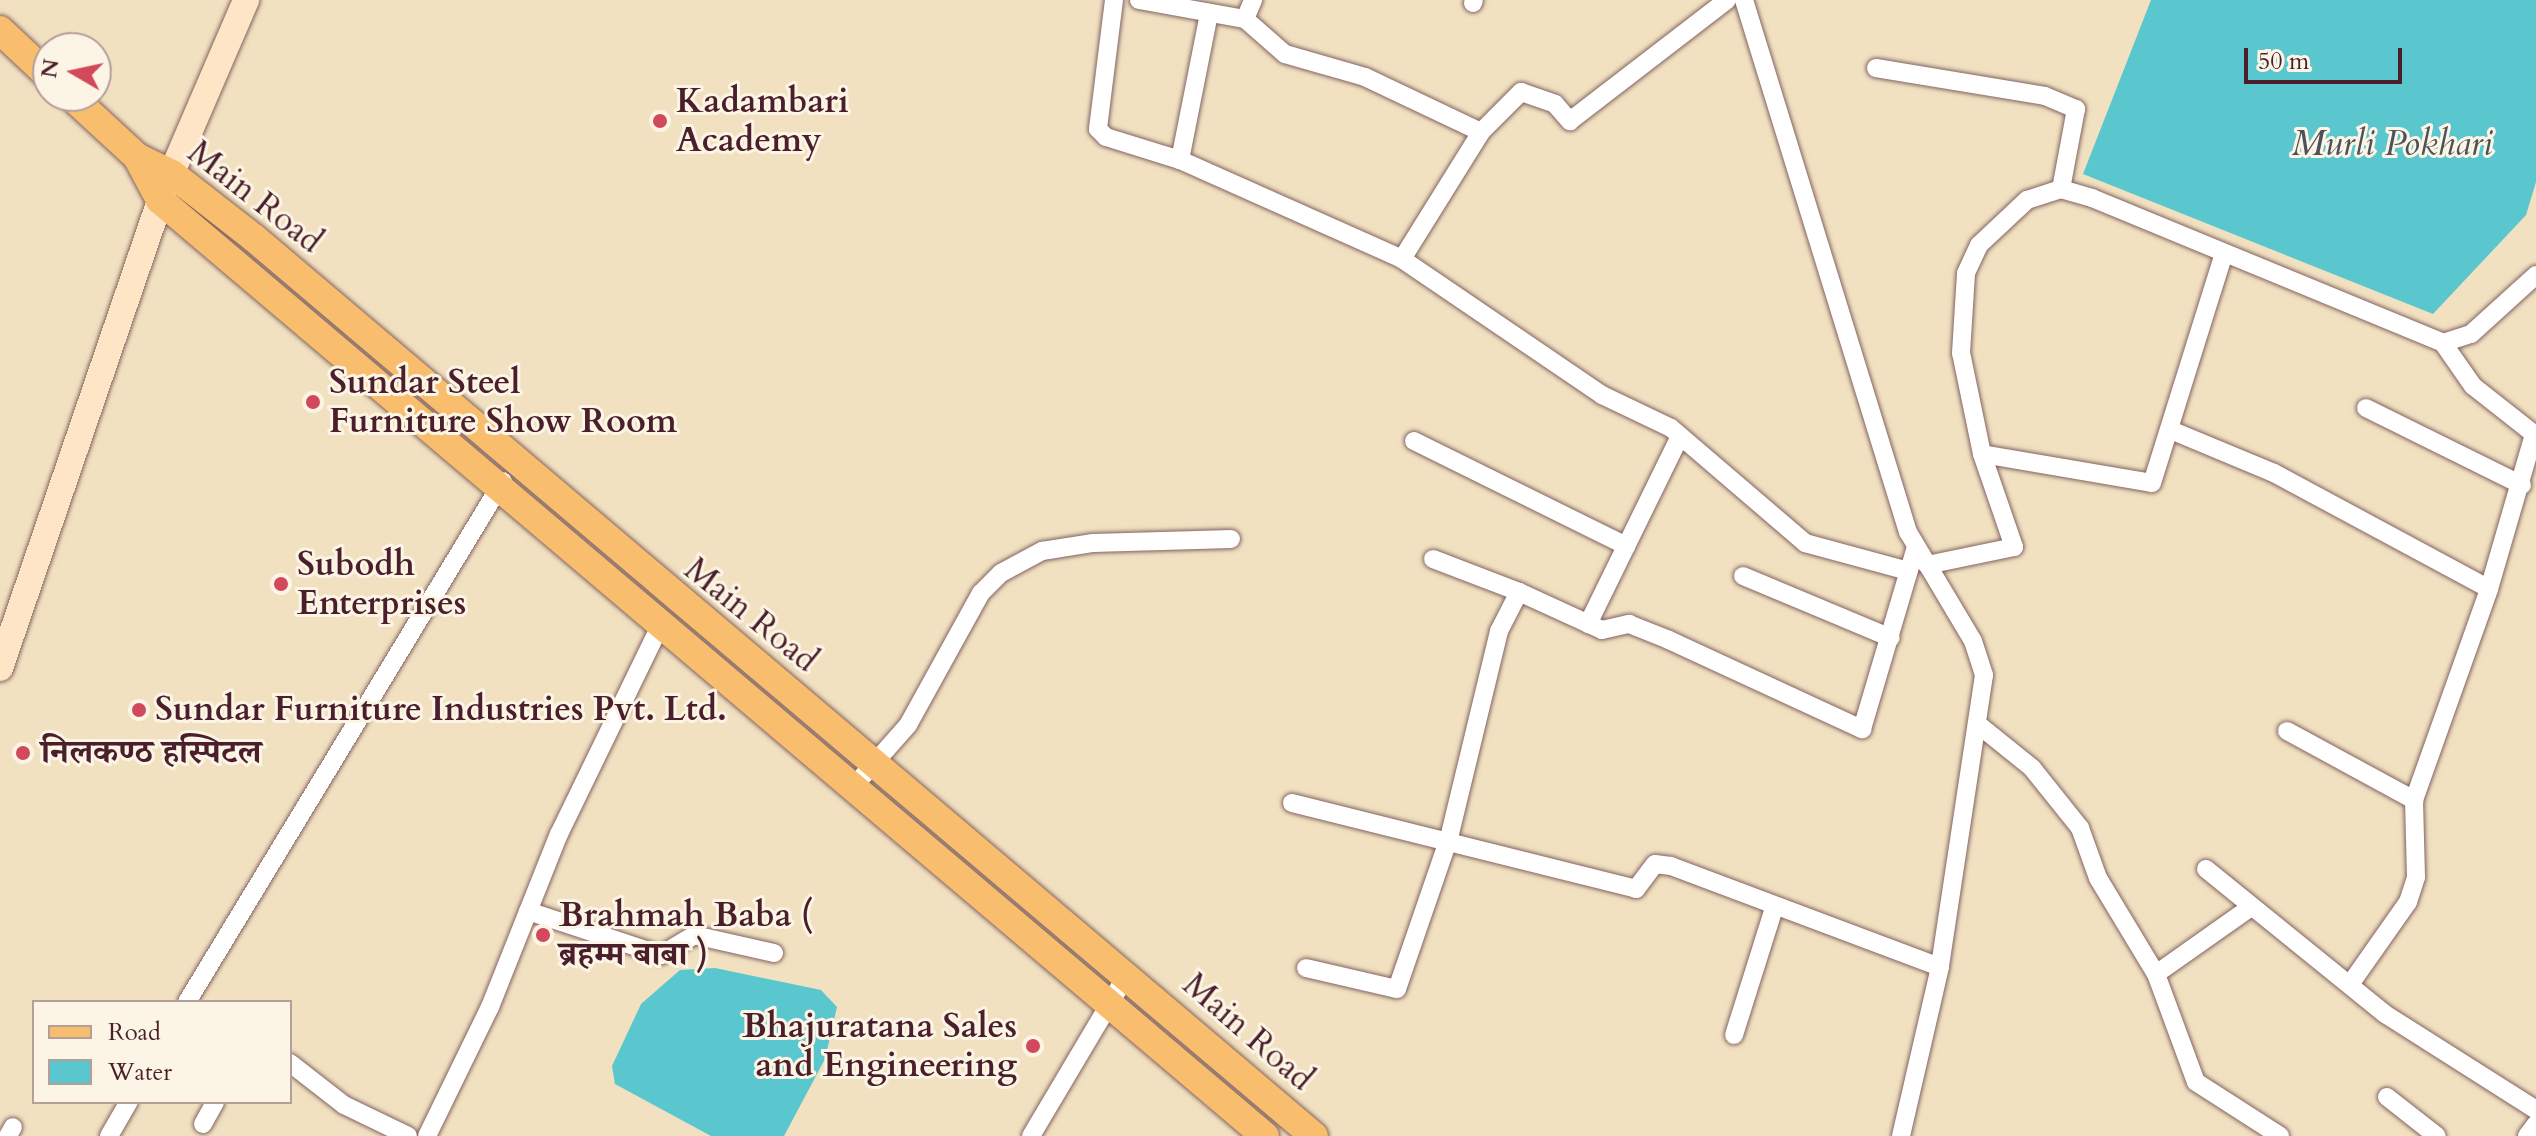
<!DOCTYPE html>
<html>
<head>
<meta charset="utf-8">
<style>
	body { margin:0 }
	#map { position:relative; width:2536px; height:1136px; overflow:hidden; background:#f1e1c1; font-family:Cardo,"Noto Serif Devanagari",serif }
	div>[style] { position:absolute }
	.water>* { inset:0; background:#59c7cd }
	.roads { filter:drop-shadow(0 0 2px #846360) drop-shadow(0 0 2px #846360) }
	.minor>* { height:18px; margin:-9px; padding:0 9px; transform-origin:9px; border-radius:9px; background:#fff }
	.secondary>* { height:26px; margin:-13px; padding:0 13px; transform-origin:13px; border-radius:13px; background:#fde5c5 }
	.primary>* { height:28px; margin:-14px; padding:0 14px; transform-origin:14px; border-radius:14px; background:#f9be6d }
	.dots>* { width:22px; height:22px; translate:-50% -50%; box-sizing:border-box; border:4px solid #fcf5e5; border-radius:50% }
	span { translate:-50% -50%; white-space:nowrap; text-align:center; line-height:1.15; -webkit-text-stroke:6px #fcf5e5; paint-order:stroke }
	.poi-label { font-size:34px; color:#4a1f2b; font-weight:700 }
	.left { translate:0 -50%; text-align:left }
	.right { translate:-100% -50%; text-align:right }
	.street-label { font-size:34px; color:#4a1f2b }
	.water-label { font-size:36px; color:#4e515c; font-style:italic }
	.legend { position:absolute; left:32px; top:1000px; width:260px; height:104px; box-sizing:border-box; background:#fcf5e5; border:2px solid #b59f9b; margin:0; padding:10px 14px; list-style:none; font-size:24px; color:#4a1f2b }
	.legend li { display:flex; align-items:center; gap:16px; height:40px }
	.legend b { width:40px; border:2px solid #b59f9b }
	.north { position:absolute; left:32px; top:32px; width:80px; height:80px; box-sizing:border-box; background:#fcf5e5; border:2px solid #b59f9b; border-radius:50%; rotate:279deg; font-size:22px; font-weight:700; line-height:32px; text-align:center; color:#4a1f2b }
	.north::after { content:''; display:block; margin:auto; width:28px; height:36px; background:#d1495b; clip-path:polygon(50% 0,100% 100%,50% 72%,0 100%) }
	.scale { position:absolute; left:2244px; top:48px; width:158px; height:36px; box-sizing:border-box; border:4px solid #4a1f2b; border-top:0; padding-left:10px; font-size:24px; line-height:28px; white-space:nowrap; color:#4a1f2b; -webkit-text-stroke:6px #fcf5e5; paint-order:stroke }
</style>
</head>
<body>
<div id="map">
	<div class="water">
		<div style="clip-path:polygon(2151px 0,2536px 0,2536px 182px,2526px 215px,2433px 314px,2083px 174px)"></div>
		<div style="clip-path:polygon(715px 968px,821px 990px,837px 1007px,825px 1059px,784px 1136px,711px 1136px,615px 1084px,612px 1066px,641px 1004px,680px 970px)"></div>
	</div>
	<div class="roads">
		<div class="minor">
			<div style="left:1114px;top:0;width:130px;rotate:97.1deg"></div>
			<div style="left:1098px;top:129px;width:11px;rotate:45deg"></div>
			<div style="left:1106px;top:137px;width:77px;rotate:17.3deg"></div>
			<div style="left:1180px;top:160px;width:243px;rotate:24deg"></div>
			<div style="left:1402px;top:259px;width:242px;rotate:34.2deg"></div>
			<div style="left:1602px;top:395px;width:76px;rotate:25.6deg"></div>
			<div style="left:1671px;top:428px;width:177px;rotate:40.6deg"></div>
			<div style="left:1805px;top:543px;width:107px;rotate:15.2deg"></div>
			<div style="left:1139px;top:0;width:108px;rotate:10.2deg"></div>
			<div style="left:1245px;top:19px;width:53px;rotate:41.2deg"></div>
			<div style="left:1285px;top:54px;width:83px;rotate:16deg"></div>
			<div style="left:1365px;top:77px;width:128px;rotate:25.4deg"></div>
			<div style="left:1744px;top:0;width:557px;rotate:72.87deg"></div>
			<div style="left:1908px;top:532px;width:127px;rotate:59.2deg"></div>
			<div style="left:1973px;top:641px;width:36px;rotate:72deg"></div>
			<div style="left:1984px;top:675px;width:295px;rotate:98.6deg"></div>
			<div style="left:1940px;top:967px;width:173px;rotate:103deg"></div>
			<div style="left:1473px;top:3px;width:3px;rotate:-72deg"></div>
			<div style="left:1245px;top:19px;width:21px;rotate:-67deg"></div>
			<div style="left:1876px;top:68px;width:171px;rotate:9.4deg"></div>
			<div style="left:2045px;top:96px;width:34px;rotate:23deg"></div>
			<div style="left:2076px;top:109px;width:81px;rotate:100.6deg"></div>
			<div style="left:1180px;top:160px;width:150px;rotate:-78.8deg"></div>
			<div style="left:1402px;top:259px;width:150px;rotate:-58.1deg"></div>
			<div style="left:1481px;top:132px;width:57px;rotate:-45deg"></div>
			<div style="left:1521px;top:92px;width:36px;rotate:19deg"></div>
			<div style="left:1555px;top:104px;width:23px;rotate:49deg"></div>
			<div style="left:1570px;top:121px;width:198px;rotate:-37.6deg"></div>
			<div style="left:2366px;top:408px;width:174px;rotate:26.3deg"></div>
			<div style="left:2173px;top:431px;width:109px;rotate:22.6deg"></div>
			<div style="left:2274px;top:473px;width:244px;rotate:28.3deg"></div>
			<div style="left:1414px;top:441px;width:237px;rotate:26.3deg"></div>
			<div style="left:1982px;top:454px;width:172px;rotate:9.7deg"></div>
			<div style="left:2152px;top:483px;width:238px;rotate:-72.6deg"></div>
			<div style="left:1433px;top:559px;width:92px;rotate:21deg"></div>
			<div style="left:1927px;top:565px;width:89px;rotate:-11.7deg"></div>
			<div style="left:2014px;top:547px;width:98px;rotate:-109deg"></div>
			<div style="left:1982px;top:454px;width:103px;rotate:-101.7deg"></div>
			<div style="left:1961px;top:353px;width:80px;rotate:-86.4deg"></div>
			<div style="left:1966px;top:273px;width:31px;rotate:-65deg"></div>
			<div style="left:1979px;top:245px;width:66px;rotate:-43.2deg"></div>
			<div style="left:2027px;top:200px;width:36px;rotate:-18deg"></div>
			<div style="left:2061px;top:189px;width:32px;rotate:16deg"></div>
			<div style="left:2092px;top:198px;width:380px;rotate:22.4deg"></div>
			<div style="left:2443px;top:343px;width:29px;rotate:-18deg"></div>
			<div style="left:2471px;top:334px;width:88px;rotate:-42.2deg"></div>
			<div style="left:1743px;top:576px;width:160px;rotate:22.7deg"></div>
			<div style="left:1588px;top:624px;width:209px;rotate:-63.9deg"></div>
			<div style="left:1980px;top:726px;width:67px;rotate:38.9deg"></div>
			<div style="left:2032px;top:768px;width:77px;rotate:51.3deg"></div>
			<div style="left:2080px;top:828px;width:53px;rotate:70.2deg"></div>
			<div style="left:2098px;top:878px;width:112px;rotate:58.9deg"></div>
			<div style="left:2156px;top:974px;width:115px;rotate:69.7deg"></div>
			<div style="left:2196px;top:1082px;width:100px;rotate:32.7deg"></div>
			<div style="left:2287px;top:731px;width:145px;rotate:28.5deg"></div>
			<div style="left:854px;top:786px;width:81px;rotate:-48.5deg"></div>
			<div style="left:908px;top:725px;width:151px;rotate:-61.1deg"></div>
			<div style="left:981px;top:593px;width:28px;rotate:-45deg"></div>
			<div style="left:1001px;top:573px;width:47px;rotate:-28.2deg"></div>
			<div style="left:1042px;top:551px;width:52px;rotate:-8.9deg"></div>
			<div style="left:1093px;top:543px;width:138px;rotate:-1.7deg"></div>
			<div style="left:1292px;top:803px;width:355px;rotate:14deg"></div>
			<div style="left:1636px;top:889px;width:31px;rotate:-53deg"></div>
			<div style="left:1655px;top:864px;width:16px;rotate:7deg"></div>
			<div style="left:1671px;top:866px;width:287px;rotate:20.6deg"></div>
			<div style="left:2206px;top:869px;width:230px;rotate:39deg"></div>
			<div style="left:2385px;top:1014px;width:179px;rotate:32.4deg"></div>
			<div style="left:528px;top:911px;width:140px;rotate:18.3deg"></div>
			<div style="left:661px;top:955px;width:39px;rotate:-31deg"></div>
			<div style="left:694px;top:935px;width:82px;rotate:12.7deg"></div>
			<div style="left:1306px;top:968px;width:93px;rotate:13deg"></div>
			<div style="left:1397px;top:989px;width:160px;rotate:-71deg"></div>
			<div style="left:1449px;top:838px;width:213px;rotate:-76.4deg"></div>
			<div style="left:1499px;top:631px;width:44px;rotate:-62.9deg"></div>
			<div style="left:1519px;top:592px;width:91px;rotate:24.6deg"></div>
			<div style="left:1602px;top:630px;width:28px;rotate:-13deg"></div>
			<div style="left:1629px;top:624px;width:43px;rotate:21.8deg"></div>
			<div style="left:1669px;top:640px;width:213px;rotate:24.8deg"></div>
			<div style="left:1862px;top:729px;width:190px;rotate:-73.5deg"></div>
			<div style="left:2156px;top:974px;width:116px;rotate:-35.2deg"></div>
			<div style="left:2351px;top:983px;width:99px;rotate:-54.9deg"></div>
			<div style="left:2408px;top:902px;width:26px;rotate:-72deg"></div>
			<div style="left:2416px;top:877px;width:77px;rotate:-91.5deg"></div>
			<div style="left:2414px;top:800px;width:224px;rotate:-70.4deg"></div>
			<div style="left:2489px;top:589px;width:161px;rotate:-73.8deg"></div>
			<div style="left:2534px;top:434px;width:78px;rotate:-141.8deg"></div>
			<div style="left:2473px;top:386px;width:52px;rotate:-124.9deg"></div>
			<div style="left:187px;top:1002px;width:609px;rotate:-58.76deg"></div>
			<div style="left:1734px;top:1035px;width:133px;rotate:-72.5deg"></div>
			<div style="left:290px;top:1063px;width:68px;rotate:37.9deg"></div>
			<div style="left:344px;top:1105px;width:71px;rotate:25.8deg"></div>
			<div style="left:2387px;top:1097px;width:63px;rotate:38deg"></div>
			<div style="left:203px;top:1124px;width:25px;rotate:-61deg"></div>
			<div style="left:8px;top:1136px;width:10px;rotate:-61deg"></div>
			<div style="left:109px;top:1136px;width:39px;rotate:-60deg"></div>
			<div style="left:427px;top:1136px;width:144px;rotate:-64deg"></div>
			<div style="left:490px;top:1007px;width:186px;rotate:-68.3deg"></div>
			<div style="left:559px;top:834px;width:231px;rotate:-64.1deg"></div>
			<div style="left:1031px;top:1136px;width:188px;rotate:-59.3deg"></div>
			<div style="left:2527px;top:1136px;width:15px;rotate:-53deg"></div>
		</div>
		<div class="secondary">
			<div style="left:0;top:668px;width:495px;rotate:-71.1deg"></div>
			<div style="left:160px;top:200px;width:218px;rotate:-66.7deg"></div>
		</div>
		<div class="primary">
			<div style="left:0;top:30px;width:66px;rotate:43.2deg"></div>
			<div style="left:71px;top:96px;width:90px;rotate:42.7deg"></div>
			<div style="left:137px;top:157px;width:39px;rotate:26deg"></div>
			<div style="left:172px;top:174px;width:104px;rotate:38deg"></div>
			<div style="left:254px;top:238px;width:1389px;rotate:40.27deg"></div>
			<div style="left:137px;top:157px;width:49px;rotate:61.9deg"></div>
			<div style="left:160px;top:200px;width:1448px;rotate:40.27deg"></div>
		</div>
	</div>
	<div class="dots">
		<div style="left:660px;top:121px;background:#d1495b"></div>
		<div style="left:313px;top:402px;background:#d1495b"></div>
		<div style="left:281px;top:584px;background:#d1495b"></div>
		<div style="left:139px;top:710px;background:#d1495b"></div>
		<div style="left:23px;top:753px;background:#d1495b"></div>
		<div style="left:543px;top:935px;background:#d1495b"></div>
		<div style="left:1033px;top:1046px;background:#d1495b"></div>
	</div>
	<div class="poi-label">
		<span class="left" style="left:676px;top:121px">Kadambari<br>Academy</span>
		<span class="left" style="left:329px;top:402px">Sundar Steel<br>Furniture Show Room</span>
		<span class="left" style="left:297px;top:584px">Subodh<br>Enterprises</span>
		<span class="left" style="left:155px;top:710px">Sundar Furniture Industries Pvt. Ltd.</span>
		<span class="left" style="left:41px;top:753px">निलकण्ठ हस्पिटल</span>
		<span class="left" style="left:559px;top:935px">Brahmah Baba (<br>ब्रहम्म बाबा )</span>
		<span class="right" style="left:1017px;top:1046px">Bhajuratana Sales<br>and Engineering</span>
	</div>
	<div class="street-label">
		<span style="left:255px;top:197px;rotate:38deg">Main Road</span>
		<span style="left:751px;top:615px;rotate:39deg">Main Road</span>
		<span style="left:1248px;top:1032px;rotate:41deg">Main Road</span>
	</div>
	<div class="water-label">
		<span style="left:2392px;top:144px">Murli Pokhari</span>
	</div>
	<ul class="legend">
	<li><b style="height:10px;background:#f9be6d"></b>Road</li>
	<li><b style="height:22px;background:#59c7cd"></b>Water</li>
	</ul>
	<div class="north">N</div>
	<div class="scale">50 m</div>
</div>
</body>
</html>
